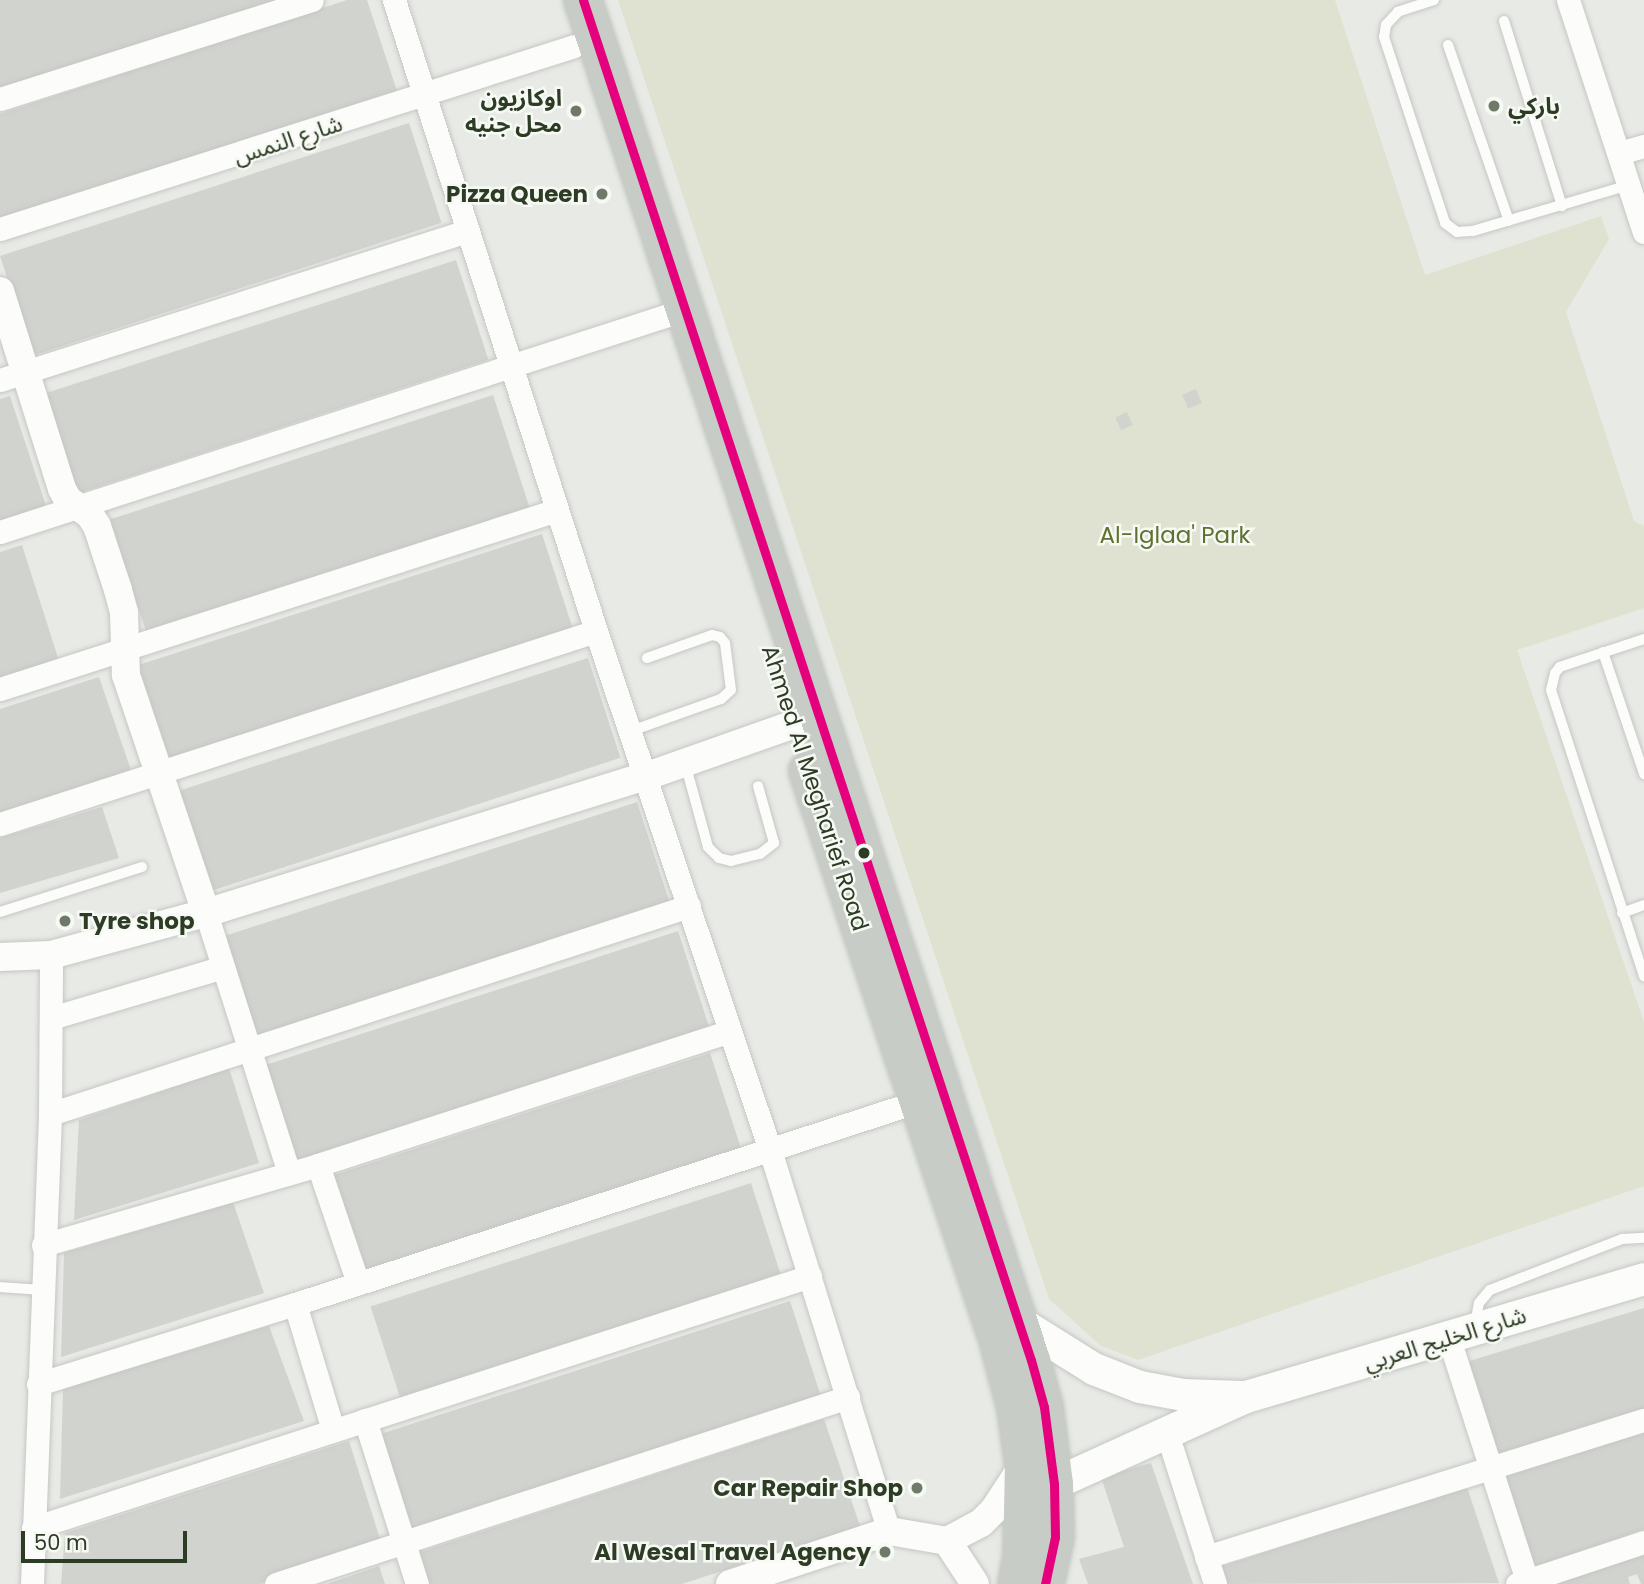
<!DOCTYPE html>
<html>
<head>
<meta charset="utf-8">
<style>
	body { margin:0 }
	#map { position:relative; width:1644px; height:1584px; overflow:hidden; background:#e8eae6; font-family:Poppins,"Noto Sans Arabic",sans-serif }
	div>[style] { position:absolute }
	.green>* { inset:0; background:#dfe2d0 }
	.building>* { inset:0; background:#d1d3cf; transform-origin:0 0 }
	.roads { filter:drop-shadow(0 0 2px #c5c7c3) drop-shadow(0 0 2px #c5c7c3) }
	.service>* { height:10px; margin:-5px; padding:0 5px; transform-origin:5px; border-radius:5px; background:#fcfcfb }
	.minor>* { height:23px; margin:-11.5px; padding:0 11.5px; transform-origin:11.5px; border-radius:11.5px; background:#fcfcfb }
	.tertiary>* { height:28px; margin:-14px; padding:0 14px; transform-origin:14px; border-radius:14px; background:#fcfcfb }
	.secondary>* { height:32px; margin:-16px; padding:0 16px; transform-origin:16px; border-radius:16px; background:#fcfcfb }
	.trunk>* { height:38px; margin:-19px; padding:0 19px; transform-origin:19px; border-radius:19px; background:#c8ccc6 }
	.bus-1>* { height:9px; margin:-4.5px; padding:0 4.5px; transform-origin:4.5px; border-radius:4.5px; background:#e5007d }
	.dots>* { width:19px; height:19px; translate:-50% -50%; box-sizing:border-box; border:4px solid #f7f9f4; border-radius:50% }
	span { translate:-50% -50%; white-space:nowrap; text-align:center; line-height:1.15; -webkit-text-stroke:5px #f7f9f4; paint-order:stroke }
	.poi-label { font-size:23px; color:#2d3c24; font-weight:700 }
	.right { translate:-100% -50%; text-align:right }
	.left { translate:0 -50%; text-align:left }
	.street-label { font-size:23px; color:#2d3c24 }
	.park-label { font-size:23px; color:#5f7131 }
	.scale { position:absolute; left:21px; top:1531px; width:166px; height:32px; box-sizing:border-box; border:4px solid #2d3c24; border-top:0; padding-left:9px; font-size:21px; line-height:24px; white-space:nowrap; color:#2d3c24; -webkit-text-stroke:5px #f7f9f4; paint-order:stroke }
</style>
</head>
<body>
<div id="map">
	<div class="green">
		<div style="clip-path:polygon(618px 0,1335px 0,1425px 275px,1601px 216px,1609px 239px,1566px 312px,1634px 521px,1644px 526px,1644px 608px,1517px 650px,1644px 1022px,1644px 1186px,1138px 1360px,1101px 1346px,1049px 1299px)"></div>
	</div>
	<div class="building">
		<div style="clip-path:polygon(0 0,282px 0,0 94px)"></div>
		<div style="clip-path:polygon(347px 0,367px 0,398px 94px,0 224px,0 114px)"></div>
		<div style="left:409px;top:123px;width:105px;height:430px;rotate:72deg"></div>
		<div style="left:456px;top:260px;width:105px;height:434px;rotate:72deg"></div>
		<div style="left:1196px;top:389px;width:15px;height:15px;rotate:67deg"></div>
		<div style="left:493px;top:395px;width:120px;height:403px;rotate:72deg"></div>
		<div style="clip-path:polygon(10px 396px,48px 512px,0 528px,0 399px)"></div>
		<div style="left:1127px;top:412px;width:14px;height:13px;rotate:65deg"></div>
		<div style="left:542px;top:534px;width:105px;height:434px;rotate:72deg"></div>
		<div style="clip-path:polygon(22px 545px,60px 664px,0 683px,0 552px)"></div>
		<div style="left:588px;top:658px;width:105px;height:434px;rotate:72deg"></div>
		<div style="clip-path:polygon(99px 677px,134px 779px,0 820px,0 709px)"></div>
		<div style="left:637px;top:802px;width:105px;height:434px;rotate:72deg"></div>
		<div style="clip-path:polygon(102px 807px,119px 858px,0 893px,0 838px)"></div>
		<div style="left:678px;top:931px;width:105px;height:434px;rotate:72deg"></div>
		<div style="left:710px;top:1053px;width:100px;height:400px;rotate:72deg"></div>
		<div style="clip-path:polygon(229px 1068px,259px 1163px,74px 1220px,79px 1120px)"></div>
		<div style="left:751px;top:1183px;width:100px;height:400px;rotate:72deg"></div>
		<div style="clip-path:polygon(233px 1202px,264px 1293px,61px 1357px,64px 1253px)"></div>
		<div style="left:790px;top:1301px;width:104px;height:432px;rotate:72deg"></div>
		<div style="clip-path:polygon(1644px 1308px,1644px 1409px,1496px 1457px,1466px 1362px)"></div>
		<div style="clip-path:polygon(269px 1326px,304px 1421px,60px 1499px,63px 1389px)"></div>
		<div style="clip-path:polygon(824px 1419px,860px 1526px,682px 1584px,424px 1584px,414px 1554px)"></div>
		<div style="clip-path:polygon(1644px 1430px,1644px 1529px,1529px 1570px,1499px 1477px)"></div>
		<div style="clip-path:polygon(349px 1441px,381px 1542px,260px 1584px,61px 1584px,65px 1533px)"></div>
		<div style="clip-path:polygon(1151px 1463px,1193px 1584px,1088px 1584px,1079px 1559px,1124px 1547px,1101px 1477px)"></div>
		<div style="clip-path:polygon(1467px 1487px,1499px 1583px,1222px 1584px,1217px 1568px)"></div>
		<div style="clip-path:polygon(1644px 1546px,1644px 1584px,1641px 1584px,1637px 1574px,1628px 1577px,1630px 1584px,1541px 1584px)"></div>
		<div style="clip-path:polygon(379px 1566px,385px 1584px,327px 1584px)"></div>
	</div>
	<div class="roads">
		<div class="service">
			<div style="left:1434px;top:0;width:38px;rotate:162deg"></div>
			<div style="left:1398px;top:12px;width:18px;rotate:133deg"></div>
			<div style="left:1386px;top:25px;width:12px;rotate:99deg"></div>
			<div style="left:1384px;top:37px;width:196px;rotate:71.8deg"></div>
			<div style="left:1445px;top:223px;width:15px;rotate:37deg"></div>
			<div style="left:1457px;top:232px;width:16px;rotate:-4deg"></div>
			<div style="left:1473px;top:231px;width:163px;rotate:-16.4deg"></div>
			<div style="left:1504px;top:21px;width:194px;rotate:72.6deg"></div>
			<div style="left:1448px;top:45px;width:186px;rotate:70.9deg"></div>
			<div style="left:1644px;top:639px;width:89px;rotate:161.6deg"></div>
			<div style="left:1560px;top:667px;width:8px;rotate:130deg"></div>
			<div style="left:1555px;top:673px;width:17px;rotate:103deg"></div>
			<div style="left:1551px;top:690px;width:301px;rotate:72deg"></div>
			<div style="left:1603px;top:652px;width:129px;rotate:71.4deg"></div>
			<div style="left:631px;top:731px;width:96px;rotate:-19.6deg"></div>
			<div style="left:721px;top:699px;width:13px;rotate:-42deg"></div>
			<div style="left:731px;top:690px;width:47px;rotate:-97.3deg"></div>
			<div style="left:725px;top:643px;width:8px;rotate:-130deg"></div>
			<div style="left:720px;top:637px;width:8px;rotate:-166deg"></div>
			<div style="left:712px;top:635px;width:69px;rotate:160.5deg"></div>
			<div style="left:685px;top:763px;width:87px;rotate:74.7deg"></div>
			<div style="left:708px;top:847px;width:16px;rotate:45deg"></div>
			<div style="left:719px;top:858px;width:12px;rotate:14deg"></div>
			<div style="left:731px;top:861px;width:30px;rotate:-14deg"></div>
			<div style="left:760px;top:854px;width:18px;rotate:-38deg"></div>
			<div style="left:774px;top:843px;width:59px;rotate:-105.7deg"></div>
			<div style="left:0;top:912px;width:149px;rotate:-17.6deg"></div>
			<div style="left:1622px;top:913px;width:23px;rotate:-20deg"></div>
			<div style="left:0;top:1287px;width:42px;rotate:4.1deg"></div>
			<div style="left:1475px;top:1325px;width:22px;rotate:-80deg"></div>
			<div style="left:1479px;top:1303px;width:17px;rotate:-50deg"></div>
			<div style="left:1490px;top:1290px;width:142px;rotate:-21.1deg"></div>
			<div style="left:1622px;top:1239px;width:22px;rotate:-3deg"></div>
		</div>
		<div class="minor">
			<div style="left:394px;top:0;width:663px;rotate:72.25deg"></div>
			<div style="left:596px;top:631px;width:547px;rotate:71.47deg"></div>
			<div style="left:770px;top:1150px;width:399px;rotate:72.7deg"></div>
			<div style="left:1568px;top:0;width:244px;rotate:71.9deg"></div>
			<div style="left:0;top:99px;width:327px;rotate:-17.6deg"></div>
			<div style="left:1619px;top:153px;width:26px;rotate:-16deg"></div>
			<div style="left:0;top:229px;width:602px;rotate:-17.68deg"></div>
			<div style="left:0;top:380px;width:491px;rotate:-17.7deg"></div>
			<div style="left:0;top:532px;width:702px;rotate:-18deg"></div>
			<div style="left:0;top:689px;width:585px;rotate:-17.82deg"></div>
			<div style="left:0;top:824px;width:626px;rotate:-17.94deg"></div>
			<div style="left:206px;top:913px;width:273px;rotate:72.3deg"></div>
			<div style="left:51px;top:1018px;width:179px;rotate:-16.5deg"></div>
			<div style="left:50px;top:1114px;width:672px;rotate:-18.03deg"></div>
			<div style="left:318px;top:1165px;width:125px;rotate:71.3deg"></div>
			<div style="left:43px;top:1245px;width:286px;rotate:-16.2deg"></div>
			<div style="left:318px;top:1165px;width:433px;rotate:-18deg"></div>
			<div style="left:295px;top:1304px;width:132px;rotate:73.2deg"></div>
			<div style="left:1449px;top:1339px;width:257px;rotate:72.1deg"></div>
			<div style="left:38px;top:1384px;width:269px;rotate:-17.3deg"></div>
			<div style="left:295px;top:1304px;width:653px;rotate:-18.02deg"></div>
			<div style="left:365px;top:1420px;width:172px;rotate:72.4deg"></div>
			<div style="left:1172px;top:1449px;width:142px;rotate:72.3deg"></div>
			<div style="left:33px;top:1528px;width:817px;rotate:-17.97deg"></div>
			<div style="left:1206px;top:1557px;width:459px;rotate:-17.4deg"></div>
			<div style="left:32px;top:1584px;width:470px;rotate:-87.8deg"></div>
			<div style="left:50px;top:1114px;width:159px;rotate:-89.6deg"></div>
			<div style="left:276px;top:1584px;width:602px;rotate:-18.1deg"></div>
			<div style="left:1517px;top:1584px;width:134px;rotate:-18.3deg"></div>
		</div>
		<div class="tertiary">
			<div style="left:0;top:291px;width:207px;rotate:72.6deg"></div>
			<div style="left:62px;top:489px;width:13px;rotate:61deg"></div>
			<div style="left:68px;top:500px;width:27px;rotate:34deg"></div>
			<div style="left:90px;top:515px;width:13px;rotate:58deg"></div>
			<div style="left:97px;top:526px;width:67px;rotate:71.8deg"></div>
			<div style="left:118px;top:590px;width:24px;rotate:75deg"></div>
			<div style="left:124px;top:613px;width:62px;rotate:88.2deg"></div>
			<div style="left:126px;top:675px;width:251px;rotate:71.4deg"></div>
			<div style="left:0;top:957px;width:51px;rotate:-2.2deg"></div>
			<div style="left:51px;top:955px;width:161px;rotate:-15.2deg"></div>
			<div style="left:206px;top:913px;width:462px;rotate:-17.3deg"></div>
			<div style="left:647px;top:776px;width:180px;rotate:-19.4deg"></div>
			<div style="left:947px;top:1541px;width:38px;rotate:-28deg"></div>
			<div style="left:981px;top:1523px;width:18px;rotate:-45deg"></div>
			<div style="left:994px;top:1510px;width:55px;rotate:-56.9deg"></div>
			<div style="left:730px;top:1584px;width:168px;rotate:-18.4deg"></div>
			<div style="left:889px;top:1531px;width:59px;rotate:9.8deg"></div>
			<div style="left:947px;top:1541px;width:51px;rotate:56.9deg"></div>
		</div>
		<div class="secondary">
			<div style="left:1019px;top:1322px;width:89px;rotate:32.1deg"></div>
			<div style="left:1094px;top:1369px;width:49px;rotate:21.4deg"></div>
			<div style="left:1140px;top:1387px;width:44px;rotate:10.5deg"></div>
			<div style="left:1183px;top:1395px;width:58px;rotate:2deg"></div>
			<div style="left:1054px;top:1484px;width:211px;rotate:-24.4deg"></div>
			<div style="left:1246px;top:1397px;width:415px;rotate:-16.5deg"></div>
		</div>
		<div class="trunk">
			<div style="left:583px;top:0;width:1432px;rotate:71.77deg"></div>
			<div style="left:1031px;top:1360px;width:49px;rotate:74.5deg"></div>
			<div style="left:1044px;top:1407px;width:78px;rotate:82.6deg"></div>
			<div style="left:1054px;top:1484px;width:53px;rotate:88.9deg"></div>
			<div style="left:1055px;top:1537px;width:48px;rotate:102deg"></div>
			<div style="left:808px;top:771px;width:599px;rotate:71.5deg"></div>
			<div style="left:998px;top:1339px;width:70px;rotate:75.2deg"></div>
			<div style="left:1016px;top:1407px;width:58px;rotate:82deg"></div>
			<div style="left:1024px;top:1464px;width:94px;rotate:91.2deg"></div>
			<div style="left:1022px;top:1558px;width:26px;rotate:101deg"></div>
		</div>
	</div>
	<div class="bus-1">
		<div style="left:583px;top:0;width:1432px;rotate:71.77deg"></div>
		<div style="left:1031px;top:1360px;width:49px;rotate:74.5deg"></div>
		<div style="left:1044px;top:1407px;width:78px;rotate:82.6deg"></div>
		<div style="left:1054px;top:1484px;width:53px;rotate:88.9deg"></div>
		<div style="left:1055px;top:1537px;width:48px;rotate:102deg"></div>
	</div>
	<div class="dots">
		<div style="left:1494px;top:106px;background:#6e7968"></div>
		<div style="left:576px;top:111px;background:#6e7968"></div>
		<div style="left:602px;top:194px;background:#6e7968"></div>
		<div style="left:864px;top:853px;background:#2d3c24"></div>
		<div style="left:65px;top:921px;background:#6e7968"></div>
		<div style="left:917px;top:1488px;background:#6e7968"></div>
		<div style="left:885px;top:1552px;background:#6e7968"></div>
	</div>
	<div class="poi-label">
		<span class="right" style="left:562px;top:111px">اوكازيون<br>محل جنيه</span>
		<span class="left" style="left:1508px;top:106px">باركي</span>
		<span class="right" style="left:588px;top:194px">Pizza Queen</span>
		<span class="left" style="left:79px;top:921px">Tyre shop</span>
		<span class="right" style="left:903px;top:1488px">Car Repair Shop</span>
		<span class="right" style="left:871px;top:1552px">Al Wesal Travel Agency</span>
	</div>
	<div class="street-label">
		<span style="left:288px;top:140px;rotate:-18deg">شارع النمس</span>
		<span style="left:815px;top:788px;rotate:72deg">Ahmed Al Megharief Road</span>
		<span style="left:1445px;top:1339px;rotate:-17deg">شارع الخليج العربي</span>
	</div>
	<div class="park-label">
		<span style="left:1175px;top:535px">Al-Iglaa' Park</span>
	</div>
	<div class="scale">50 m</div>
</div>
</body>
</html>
